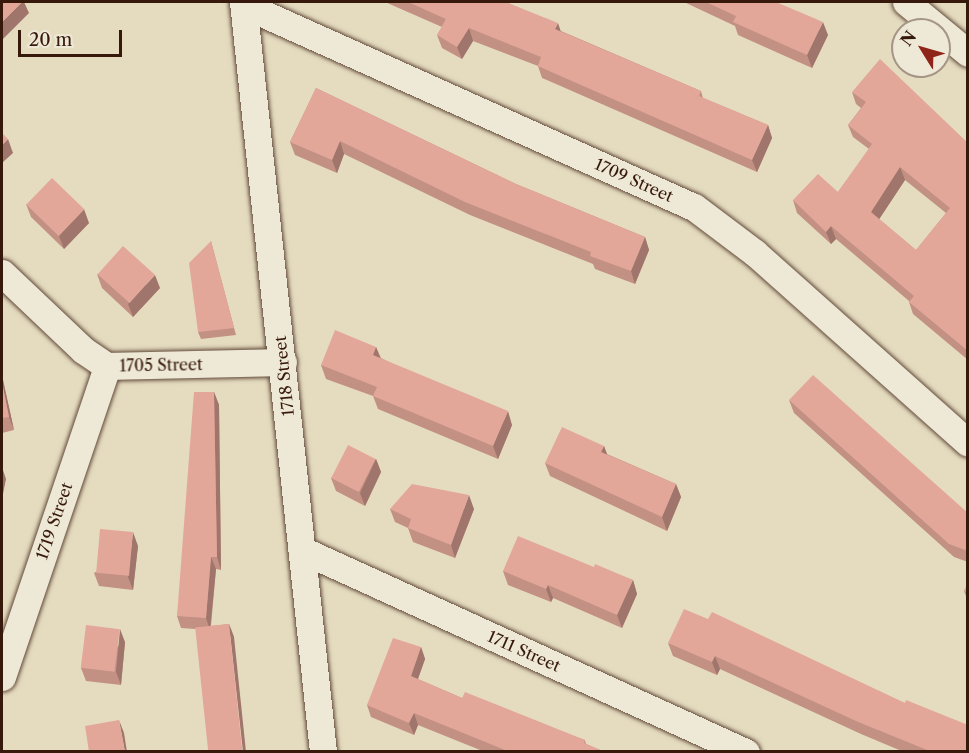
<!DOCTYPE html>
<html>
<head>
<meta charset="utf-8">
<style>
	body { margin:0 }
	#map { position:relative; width:969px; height:753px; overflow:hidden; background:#e5dcc0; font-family:"Libre Caslon Text",serif }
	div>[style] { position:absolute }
	.roads { filter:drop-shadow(0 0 2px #624a39) drop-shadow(0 0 2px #624a39) }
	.minor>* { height:27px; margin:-13.5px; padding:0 13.5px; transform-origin:13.5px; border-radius:13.5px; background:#eee8d6 }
	.wall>* { inset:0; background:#c39084 }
	.shaded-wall>* { inset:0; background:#9f756c }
	.building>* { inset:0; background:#e3a79a; transform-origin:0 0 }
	span { translate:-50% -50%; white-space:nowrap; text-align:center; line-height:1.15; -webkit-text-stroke:5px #eee8d6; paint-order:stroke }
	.street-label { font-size:16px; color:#37190c }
	.frame { position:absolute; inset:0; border:3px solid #37190c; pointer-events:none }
	.north { position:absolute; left:891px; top:18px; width:60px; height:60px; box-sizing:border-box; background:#eee8d6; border:2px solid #a59585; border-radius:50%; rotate:307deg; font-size:16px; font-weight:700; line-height:24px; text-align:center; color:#37190c }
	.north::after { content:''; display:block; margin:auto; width:21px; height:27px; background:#8f2418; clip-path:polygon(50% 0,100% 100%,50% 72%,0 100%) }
	.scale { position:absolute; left:18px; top:30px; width:104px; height:27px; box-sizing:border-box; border:3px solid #37190c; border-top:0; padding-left:8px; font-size:18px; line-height:21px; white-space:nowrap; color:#37190c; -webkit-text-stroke:4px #eee8d6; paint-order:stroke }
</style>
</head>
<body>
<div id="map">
	<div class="roads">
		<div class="minor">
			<div style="left:243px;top:2px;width:754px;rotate:83.91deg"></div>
			<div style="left:906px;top:2px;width:80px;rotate:39.4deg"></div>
			<div style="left:244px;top:5px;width:493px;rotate:24.2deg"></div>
			<div style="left:694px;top:207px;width:76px;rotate:37deg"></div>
			<div style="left:755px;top:253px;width:285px;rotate:41.7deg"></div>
			<div style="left:2px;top:273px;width:112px;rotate:43.5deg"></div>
			<div style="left:83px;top:350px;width:29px;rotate:34deg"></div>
			<div style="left:107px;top:366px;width:176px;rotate:-1.3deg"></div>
			<div style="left:302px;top:550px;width:488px;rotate:24.5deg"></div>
			<div style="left:2px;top:677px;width:328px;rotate:-71.3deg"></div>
		</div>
	</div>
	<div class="wall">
		<div style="clip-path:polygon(385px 2px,506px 2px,561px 31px,701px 91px,703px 98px,768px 125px,772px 138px,757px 172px,542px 78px,538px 66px,473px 41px,462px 59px,442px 48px,437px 35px,442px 27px)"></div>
		<div style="clip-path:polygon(684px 2px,776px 2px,828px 35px,812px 68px,738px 35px,735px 26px)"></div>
		<div style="clip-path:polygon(316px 88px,516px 184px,645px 237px,649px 250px,635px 284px,595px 269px,593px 264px,470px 215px,344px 154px,337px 173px,295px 155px,290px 142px)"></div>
		<div style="clip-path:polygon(evenodd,852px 92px,968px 143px,968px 360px,913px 314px,909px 302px,909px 301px,836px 239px,831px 244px,797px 213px,793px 200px,838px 192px,869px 149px,853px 137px,848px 125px,861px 108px,856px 104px,852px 92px,905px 180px,946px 213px,916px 250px,879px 219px,905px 180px)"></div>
		<div style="clip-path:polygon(26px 204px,89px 223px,64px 249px,31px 217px)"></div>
		<div style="clip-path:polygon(211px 241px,236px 335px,201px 339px,198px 332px)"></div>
		<div style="clip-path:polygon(97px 274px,160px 288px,133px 317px,102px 288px)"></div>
		<div style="clip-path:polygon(376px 347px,381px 358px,512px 425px,498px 459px,378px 409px,373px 396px,326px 379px,321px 365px)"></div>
		<div style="clip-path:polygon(2px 376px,14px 430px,2px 433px)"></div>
		<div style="clip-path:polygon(214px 392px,219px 405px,221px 570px,216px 569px,211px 626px,229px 624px,234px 637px,195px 629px,181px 628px,177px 616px)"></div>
		<div style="clip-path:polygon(789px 400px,968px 513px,968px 562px,954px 557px,794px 413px)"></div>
		<div style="clip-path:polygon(604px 446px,607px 454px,676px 484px,681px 497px,667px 531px,550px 476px,545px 463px)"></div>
		<div style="clip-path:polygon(376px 459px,381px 472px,365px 506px,336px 491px,331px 478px)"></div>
		<div style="clip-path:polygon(390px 509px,474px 509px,455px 558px,413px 542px,408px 528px,395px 522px)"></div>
		<div style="clip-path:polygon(138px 546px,133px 590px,99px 586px,94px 573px)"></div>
		<div style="clip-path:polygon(594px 567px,633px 580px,637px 594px,622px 628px,553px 598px,551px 602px,508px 585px,503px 571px)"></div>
		<div style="clip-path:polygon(968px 584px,968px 601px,964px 591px)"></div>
		<div style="clip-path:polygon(125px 642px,121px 685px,86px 681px,81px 668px)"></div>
		<div style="clip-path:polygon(668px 643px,905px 703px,968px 752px,904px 752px,861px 734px,720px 669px,717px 675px,673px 656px)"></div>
		<div style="clip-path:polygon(421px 647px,425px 659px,418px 679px,462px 698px,585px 740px,586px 744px,605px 752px,485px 752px,418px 725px,414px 735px,371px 717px,367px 705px)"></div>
	</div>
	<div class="shaded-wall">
		<div style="clip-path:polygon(22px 2px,24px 2px,29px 13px,2px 40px,2px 22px)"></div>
		<div style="clip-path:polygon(823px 22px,828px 35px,812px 68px,807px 55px)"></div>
		<div style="clip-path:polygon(558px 23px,562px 35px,555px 29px)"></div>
		<div style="clip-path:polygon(469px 28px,473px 41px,462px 59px,457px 47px)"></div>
		<div style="clip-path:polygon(768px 125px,772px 138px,757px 172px,752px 160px)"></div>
		<div style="clip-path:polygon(8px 139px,13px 153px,2px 163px,2px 145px)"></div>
		<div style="clip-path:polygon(340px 141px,344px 154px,337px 173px,332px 160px)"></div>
		<div style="clip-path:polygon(900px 167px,905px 180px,876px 224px,871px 212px)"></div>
		<div style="clip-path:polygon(84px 209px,89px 223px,64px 249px,59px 236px)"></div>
		<div style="clip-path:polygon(831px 226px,836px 239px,831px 244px,826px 232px)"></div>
		<div style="clip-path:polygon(645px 237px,649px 250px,635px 284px,631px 271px)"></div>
		<div style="clip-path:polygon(155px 275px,160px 288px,133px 317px,128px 304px)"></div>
		<div style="clip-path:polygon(376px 347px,381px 360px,373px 355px)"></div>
		<div style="clip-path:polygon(2px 376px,3px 380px,14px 430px,9px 417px,2px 382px)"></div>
		<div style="clip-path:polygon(214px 392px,219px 405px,221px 570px,217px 557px)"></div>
		<div style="clip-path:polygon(508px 411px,512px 425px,498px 459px,493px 446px)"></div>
		<div style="clip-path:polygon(604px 446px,609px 460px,601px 452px)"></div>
		<div style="clip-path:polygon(376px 459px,381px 472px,365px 506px,360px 493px)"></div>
		<div style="clip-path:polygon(2px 467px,6px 479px,2px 499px)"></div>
		<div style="clip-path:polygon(676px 484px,681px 497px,667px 531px,662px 517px)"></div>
		<div style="clip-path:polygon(469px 495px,474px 509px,455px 558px,451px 545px)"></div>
		<div style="clip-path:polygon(133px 532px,138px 546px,133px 590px,128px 577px)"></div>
		<div style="clip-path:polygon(211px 557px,216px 569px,210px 630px,206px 618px)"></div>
		<div style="clip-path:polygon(633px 580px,637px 594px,622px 628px,617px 615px)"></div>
		<div style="clip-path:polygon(548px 585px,553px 598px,551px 602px,546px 589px)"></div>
		<div style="clip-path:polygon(229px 624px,234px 637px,246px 752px,243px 752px)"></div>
		<div style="clip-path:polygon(120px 629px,125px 642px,121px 685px,116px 672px)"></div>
		<div style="clip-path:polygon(421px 647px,425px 659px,415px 687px,411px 676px)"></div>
		<div style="clip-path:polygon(715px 656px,720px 669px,717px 675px,712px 662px)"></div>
		<div style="clip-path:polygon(414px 713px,418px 725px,414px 735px,409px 723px)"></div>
		<div style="clip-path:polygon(119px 720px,124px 733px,127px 752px,125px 752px)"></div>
	</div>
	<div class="building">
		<div style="clip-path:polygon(2px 2px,22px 2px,2px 22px)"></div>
		<div style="clip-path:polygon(408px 2px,506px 2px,558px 23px,555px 29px,701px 91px,699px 96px,768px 125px,752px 160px,538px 66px,541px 57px,469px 28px,457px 47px,437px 35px,446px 19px)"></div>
		<div style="clip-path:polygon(706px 2px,776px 2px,823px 22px,807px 55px,733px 22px,736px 16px)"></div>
		<div style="clip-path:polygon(evenodd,880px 59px,968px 143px,968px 351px,909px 302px,914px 296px,831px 226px,826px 232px,793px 200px,818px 174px,838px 192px,872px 144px,848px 125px,866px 102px,852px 92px,880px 59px,900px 167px,950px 208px,916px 250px,871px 212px,900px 167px)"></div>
		<div style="clip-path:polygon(316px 88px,516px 184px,645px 237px,631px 271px,590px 256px,591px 252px,465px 202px,340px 141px,332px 160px,290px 142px)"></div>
		<div style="clip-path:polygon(2px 133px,8px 139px,2px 145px)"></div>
		<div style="left:52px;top:178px;width:45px;height:37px;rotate:44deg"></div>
		<div style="clip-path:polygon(211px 241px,234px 328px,198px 332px,189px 263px)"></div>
		<div style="left:123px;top:246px;width:43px;height:38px;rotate:42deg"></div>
		<div style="clip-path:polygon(335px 330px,376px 347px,373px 355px,508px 411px,493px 446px,373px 396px,377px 387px,321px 365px)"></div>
		<div style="clip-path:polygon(813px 375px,968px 513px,968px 551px,949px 544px,789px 400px)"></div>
		<div style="clip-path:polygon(2px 382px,9px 417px,2px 418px)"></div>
		<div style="clip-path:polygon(194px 392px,214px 392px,217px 557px,211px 557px,206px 618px,177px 616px)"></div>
		<div style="clip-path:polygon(562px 427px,604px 446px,601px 452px,676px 484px,662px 517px,545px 463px)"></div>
		<div style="left:348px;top:445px;width:31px;height:37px;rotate:27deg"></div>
		<div style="clip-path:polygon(412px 484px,469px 495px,451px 545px,408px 528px,411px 519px,390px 509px)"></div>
		<div style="left:100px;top:529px;width:33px;height:44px;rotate:5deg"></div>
		<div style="clip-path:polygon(518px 536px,594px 567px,595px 564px,633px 580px,617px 615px,548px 585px,546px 589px,503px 571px)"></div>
		<div style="clip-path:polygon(968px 584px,968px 593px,964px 591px)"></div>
		<div style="clip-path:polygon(684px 609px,708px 619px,712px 612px,905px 703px,906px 700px,968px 725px,968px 752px,932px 752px,856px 721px,715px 656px,712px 662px,668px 643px)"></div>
		<div style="left:229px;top:624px;width:129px;height:34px;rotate:84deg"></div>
		<div style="left:86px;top:625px;width:34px;height:43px;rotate:7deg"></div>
		<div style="clip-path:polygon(393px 638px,421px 647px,411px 676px,462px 698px,465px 692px,585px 740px,584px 743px,605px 752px,510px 752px,414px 713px,409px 723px,367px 705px)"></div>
		<div style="clip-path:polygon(119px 720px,125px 752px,89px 752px,85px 726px)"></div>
	</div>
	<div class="street-label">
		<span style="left:634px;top:180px;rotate:24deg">1709 Street</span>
		<span style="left:161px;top:365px;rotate:-1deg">1705 Street</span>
		<span style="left:284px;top:376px;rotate:-96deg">1718 Street</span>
		<span style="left:54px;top:521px;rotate:-71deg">1719 Street</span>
		<span style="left:524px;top:651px;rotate:24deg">1711 Street</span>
	</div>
	<div class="frame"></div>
	<div class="north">N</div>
	<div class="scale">20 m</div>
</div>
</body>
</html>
